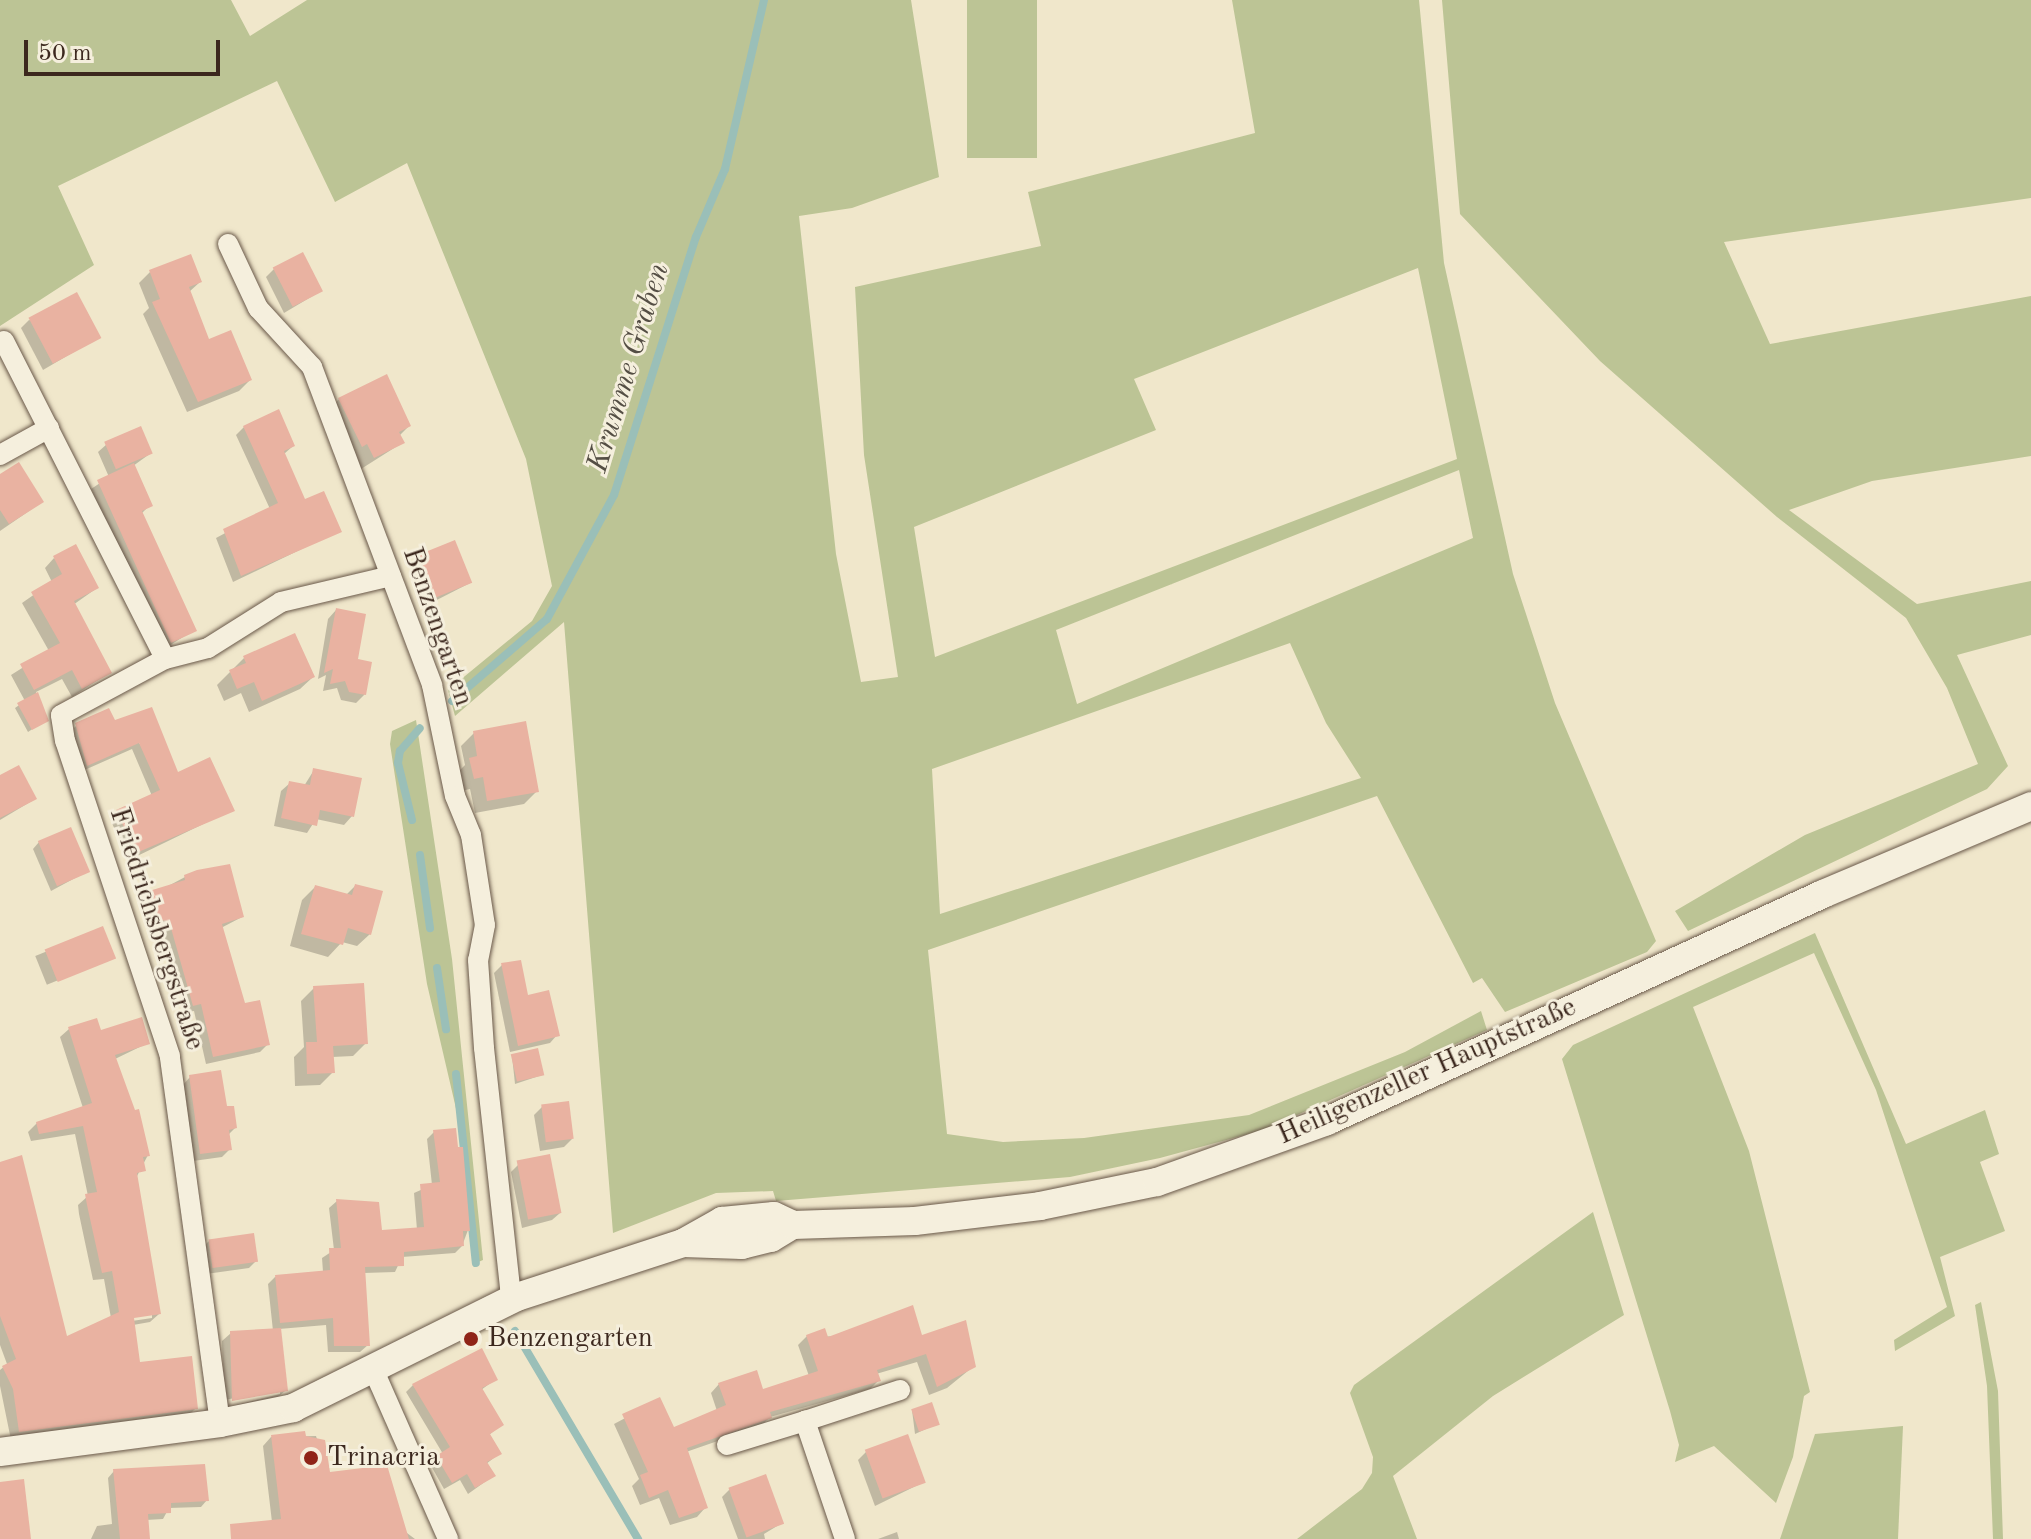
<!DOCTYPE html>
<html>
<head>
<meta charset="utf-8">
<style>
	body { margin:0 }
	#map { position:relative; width:2031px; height:1539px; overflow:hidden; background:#f0e7cb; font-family:"Old Standard TT",serif }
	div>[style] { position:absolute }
	.green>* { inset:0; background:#bcc495; transform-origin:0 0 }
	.shadow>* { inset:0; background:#0003; transform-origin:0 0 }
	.stream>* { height:8px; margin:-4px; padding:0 4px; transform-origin:4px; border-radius:4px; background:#9abfb8 }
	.building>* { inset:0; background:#e9b2a1; transform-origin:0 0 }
	.roads { filter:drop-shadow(0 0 2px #695849) drop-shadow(0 0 2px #695849) }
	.street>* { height:20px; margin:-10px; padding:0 10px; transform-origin:10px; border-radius:10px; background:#f5efdd }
	.secondary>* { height:28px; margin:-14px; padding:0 14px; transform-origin:14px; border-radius:14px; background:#f5efdd }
	.dots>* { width:22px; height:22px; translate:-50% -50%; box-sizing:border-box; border:4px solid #f5efdd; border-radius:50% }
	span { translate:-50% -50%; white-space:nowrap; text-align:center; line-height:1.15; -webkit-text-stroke:6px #f5efdd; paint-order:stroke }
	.street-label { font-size:28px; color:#3c281e }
	.poi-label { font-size:28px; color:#3c281e }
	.left { translate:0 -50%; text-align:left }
	.water-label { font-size:30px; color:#544e44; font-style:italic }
	.scale { position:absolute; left:24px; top:40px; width:196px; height:36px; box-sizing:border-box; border:4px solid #3c281e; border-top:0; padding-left:10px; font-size:24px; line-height:28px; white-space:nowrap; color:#3c281e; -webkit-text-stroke:6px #f5efdd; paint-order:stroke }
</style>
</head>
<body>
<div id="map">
	<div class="green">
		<div style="clip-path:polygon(evenodd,0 0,231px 0,250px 36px,307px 0,911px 0,939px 177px,852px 208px,799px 216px,836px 554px,861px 682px,898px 677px,864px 455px,855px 287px,1041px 246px,1028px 192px,1255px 133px,1232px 0,1419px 0,1444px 263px,1513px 574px,1555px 703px,1656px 941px,1647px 952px,1505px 1012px,1482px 978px,1473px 983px,1377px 796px,928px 950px,947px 1134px,1003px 1142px,1084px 1138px,1249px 1115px,1405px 1052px,1481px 1011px,1487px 1030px,1263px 1130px,1160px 1158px,1070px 1177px,776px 1201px,773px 1191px,716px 1193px,613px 1233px,564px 622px,455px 716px,448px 690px,532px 621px,552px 586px,526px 459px,407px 163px,335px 202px,277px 81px,58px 186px,94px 265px,0 326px,0 0,1418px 268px,1457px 459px,935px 657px,914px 527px,1156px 430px,1134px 379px,1418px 268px,0 0,1459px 470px,1473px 538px,1077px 704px,1056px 630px,1459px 470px,0 0,1290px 643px,1326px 723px,1361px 778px,940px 914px,932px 769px,1290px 643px)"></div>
		<div style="left:967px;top:0;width:70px;height:158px"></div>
		<div style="clip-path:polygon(1442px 0,2031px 0,2031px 198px,1724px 242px,1770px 344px,2031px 296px,2031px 456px,1872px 481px,1789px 510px,1917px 604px,2031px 581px,2031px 635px,1957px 655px,2008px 766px,1987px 789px,1688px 931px,1675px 911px,1805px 835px,1978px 764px,1947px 688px,1906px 618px,1777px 517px,1600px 361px,1460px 214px)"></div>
		<div style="clip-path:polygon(416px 720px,452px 959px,483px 1260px,476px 1263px,461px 1130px,427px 984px,390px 744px,392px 731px)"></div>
		<div style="clip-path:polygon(1815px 933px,1906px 1144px,1985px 1110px,1999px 1154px,1980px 1162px,2005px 1231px,1940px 1257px,1955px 1316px,1895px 1351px,1894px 1340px,1947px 1307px,1876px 1090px,1814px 953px,1693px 1007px,1749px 1151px,1810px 1392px,1804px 1396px,1793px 1457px,1776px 1503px,1714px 1446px,1675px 1462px,1679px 1445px,1670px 1411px,1562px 1059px,1573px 1045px)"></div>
		<div style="clip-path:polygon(1593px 1212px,1624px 1315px,1493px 1396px,1393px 1476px,1417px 1539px,1297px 1539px,1362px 1489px,1372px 1473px,1373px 1457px,1350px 1393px,1354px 1385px)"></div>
		<div style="clip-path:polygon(1981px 1302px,1998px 1391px,2003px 1539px,1993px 1539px,1987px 1386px,1975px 1305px)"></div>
		<div style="clip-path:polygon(1903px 1426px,1898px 1539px,1780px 1539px,1815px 1434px)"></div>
	</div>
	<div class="shadow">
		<div style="clip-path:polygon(274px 269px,321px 291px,284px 313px,266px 277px)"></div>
		<div style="clip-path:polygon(150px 272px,200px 282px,189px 292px,208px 341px,250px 380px,239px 391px,187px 412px,143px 314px,149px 308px,139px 283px)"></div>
		<div style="clip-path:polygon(29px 320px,99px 337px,43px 370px,21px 328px)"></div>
		<div style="clip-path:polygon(339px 399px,409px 426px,399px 436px,402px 443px,361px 469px,327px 412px)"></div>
		<div style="clip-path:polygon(244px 427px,293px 446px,284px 454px,304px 502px,339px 531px,233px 582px,216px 538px,270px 509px,236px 435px)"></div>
		<div style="clip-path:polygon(107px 444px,151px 453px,133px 466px,150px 505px,141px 514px,194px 630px,164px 649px,91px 489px,109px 477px,98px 452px)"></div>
		<div style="clip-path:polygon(0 477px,42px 502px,0 531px)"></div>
		<div style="clip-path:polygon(419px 557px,470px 583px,427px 605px,411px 565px)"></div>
		<div style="clip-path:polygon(54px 558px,97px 588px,73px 605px,110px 672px,72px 697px,62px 679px,36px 692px,46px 720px,28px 732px,15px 708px,25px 701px,11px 675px,49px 651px,22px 603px,52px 582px,45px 568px)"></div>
		<div style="clip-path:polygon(336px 610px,365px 694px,356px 703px,341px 700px,337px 688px,323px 691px,326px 675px,318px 679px,328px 619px)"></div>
		<div style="clip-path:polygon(244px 658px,313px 677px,300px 689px,249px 712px,241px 693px,224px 701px,217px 685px)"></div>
		<div style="clip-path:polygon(114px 723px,177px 774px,232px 810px,129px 860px,110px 819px,152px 796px,132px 749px,80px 772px,69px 733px,77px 725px)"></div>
		<div style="clip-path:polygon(474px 733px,537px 791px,524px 804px,475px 813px,470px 789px,461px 791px,458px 772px,465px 765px,461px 746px)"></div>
		<div style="clip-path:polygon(314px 770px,352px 816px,344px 825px,316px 819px,307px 833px,274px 826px,281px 791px,290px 783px,304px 786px)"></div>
		<div style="clip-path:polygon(0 777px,35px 799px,0 820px)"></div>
		<div style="clip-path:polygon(39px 842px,88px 871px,51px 891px,33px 849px)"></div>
		<div style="clip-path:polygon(185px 877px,242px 917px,221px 928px,243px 1005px,267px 1045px,260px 1052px,206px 1064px,194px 1011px,186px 1012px,162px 928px,150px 927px,142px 900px)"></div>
		<div style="clip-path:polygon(355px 886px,370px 934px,357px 946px,342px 942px,328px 957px,290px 946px,302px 900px,315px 887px,346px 895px)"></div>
		<div style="left:102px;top:929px;width:31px;height:72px;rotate:68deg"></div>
		<div style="clip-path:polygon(502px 965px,557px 1035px,550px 1043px,510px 1052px,494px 973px)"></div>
		<div style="clip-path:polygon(314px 988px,366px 1043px,353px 1056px,332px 1057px,333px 1072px,320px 1085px,295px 1086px,294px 1057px,304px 1047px,301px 1001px)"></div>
		<div style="clip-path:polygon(evenodd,69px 1029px,148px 1043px,115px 1059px,148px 1155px,136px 1178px,159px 1314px,150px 1322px,133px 1325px,138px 1364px,196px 1408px,188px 1416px,11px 1440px,0 1386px,0 1370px,7px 1364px,0 1345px,0 1162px,66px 1339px,111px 1318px,104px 1279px,93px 1280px,79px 1214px,78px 1205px,88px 1196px,75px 1134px,31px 1141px,28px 1132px,37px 1123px,83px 1108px,60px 1037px,69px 1029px,152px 1314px,152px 1318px,125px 1322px,124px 1318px,152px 1314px)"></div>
		<div style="clip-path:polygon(512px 1056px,542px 1075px,515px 1084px)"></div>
		<div style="clip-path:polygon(190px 1077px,225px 1108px,235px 1128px,228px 1135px,230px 1149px,222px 1157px,193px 1161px,182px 1086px)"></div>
		<div style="clip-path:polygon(542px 1107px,572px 1139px,564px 1147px,540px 1151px,534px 1115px)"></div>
		<div style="clip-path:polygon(434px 1132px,468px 1230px,462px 1246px,455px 1253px,402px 1257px,395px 1272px,364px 1273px,368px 1345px,360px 1352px,328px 1352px,326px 1325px,279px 1329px,286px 1390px,277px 1398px,225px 1408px,280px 1394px,280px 1390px,224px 1400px,222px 1341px,231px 1333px,273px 1331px,268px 1284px,275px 1277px,323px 1272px,322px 1258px,334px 1250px,329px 1208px,337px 1201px,380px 1232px,417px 1230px,414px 1193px,432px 1185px,427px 1139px)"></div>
		<div style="clip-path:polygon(518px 1165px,560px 1213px,552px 1220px,522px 1228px,511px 1172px)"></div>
		<div style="clip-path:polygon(209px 1241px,256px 1261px,249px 1268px,206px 1274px,202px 1248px)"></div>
		<div style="clip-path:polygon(807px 1336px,921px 1338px,974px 1366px,947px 1388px,929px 1395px,917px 1362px,876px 1374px,879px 1380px,870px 1389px,770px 1417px,761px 1426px,686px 1452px,705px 1508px,697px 1517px,670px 1525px,659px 1498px,640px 1505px,632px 1486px,639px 1479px,614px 1424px,659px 1400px,673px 1429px,717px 1411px,711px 1393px,719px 1384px,761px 1391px,809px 1376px,798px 1345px)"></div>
		<div style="clip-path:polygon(496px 1379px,481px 1390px,501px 1425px,489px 1435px,499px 1454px,486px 1464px,493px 1476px,468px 1494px,460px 1480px,444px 1489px,430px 1464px,443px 1454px,406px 1392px,413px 1385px)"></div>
		<div style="clip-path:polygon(912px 1410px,937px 1424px,915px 1434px)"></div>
		<div style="clip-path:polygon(316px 1436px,328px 1474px,415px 1539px,240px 1539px,272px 1522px,263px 1446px,271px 1437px)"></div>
		<div style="clip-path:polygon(866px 1452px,924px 1482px,875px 1506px,858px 1460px)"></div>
		<div style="clip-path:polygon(114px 1471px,207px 1500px,201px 1507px,169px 1508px,163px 1519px,146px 1520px,148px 1539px,91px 1539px,97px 1526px,112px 1524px,108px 1478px)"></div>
		<div style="clip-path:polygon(730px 1489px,782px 1523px,764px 1534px,765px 1539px,738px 1539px,722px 1497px)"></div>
		<div style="clip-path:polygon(897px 1532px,899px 1539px,878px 1539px)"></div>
	</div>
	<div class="stream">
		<div style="left:452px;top:701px;width:125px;rotate:-40.8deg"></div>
		<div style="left:547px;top:619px;width:141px;rotate:-61.6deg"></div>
		<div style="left:614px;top:495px;width:271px;rotate:-72.4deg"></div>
		<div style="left:696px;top:237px;width:74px;rotate:-66.9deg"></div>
		<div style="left:725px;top:169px;width:173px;rotate:-77deg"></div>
		<div style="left:412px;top:820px;width:59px;rotate:-103.8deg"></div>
		<div style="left:398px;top:763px;width:12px;rotate:-81deg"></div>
		<div style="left:400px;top:751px;width:30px;rotate:-49deg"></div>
		<div style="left:420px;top:855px;width:74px;rotate:82.2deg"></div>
		<div style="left:437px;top:968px;width:62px;rotate:81.6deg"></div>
		<div style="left:456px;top:1074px;width:190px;rotate:84deg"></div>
		<div style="left:515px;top:1331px;width:242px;rotate:59.4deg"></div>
	</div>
	<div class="building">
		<div style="left:303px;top:252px;width:44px;height:34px;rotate:63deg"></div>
		<div style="clip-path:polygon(191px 254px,202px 282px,189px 287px,209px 339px,231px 330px,252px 380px,198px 402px,152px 302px,160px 299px,149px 270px)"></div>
		<div style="left:77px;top:292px;width:52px;height:55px;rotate:62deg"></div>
		<div style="clip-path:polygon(387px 374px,411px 426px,399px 432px,405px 443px,374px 458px,367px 444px,362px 447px,338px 398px)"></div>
		<div style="clip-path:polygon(279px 409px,295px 446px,284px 451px,305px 499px,324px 491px,342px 532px,241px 576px,223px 529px,278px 503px,243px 426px)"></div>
		<div style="left:141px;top:426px;width:30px;height:40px;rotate:67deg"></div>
		<div style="clip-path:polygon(19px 462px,44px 502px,9px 524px,0 510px,0 474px)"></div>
		<div style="clip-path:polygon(134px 463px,153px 506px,142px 511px,197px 631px,171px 643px,97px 480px)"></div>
		<div style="left:455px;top:540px;width:46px;height:40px;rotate:68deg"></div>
		<div style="clip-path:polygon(76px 544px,99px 588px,74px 601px,112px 673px,82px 689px,72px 670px,34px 690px,20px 664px,60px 643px,31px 592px,62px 574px,53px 556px)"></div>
		<div style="clip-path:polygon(336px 608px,366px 614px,358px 659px,372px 662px,366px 695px,349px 692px,345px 681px,330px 684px,333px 669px,324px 673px)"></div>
		<div style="clip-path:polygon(295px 633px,315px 677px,262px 701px,254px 682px,237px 689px,229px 670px,246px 663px,243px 656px)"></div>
		<div style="clip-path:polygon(38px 692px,49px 721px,32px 730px,17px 703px)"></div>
		<div style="clip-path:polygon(152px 707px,178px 772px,210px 757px,235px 811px,136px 853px,116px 810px,160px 790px,139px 743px,87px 766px,75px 723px,109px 708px,115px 720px)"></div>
		<div style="clip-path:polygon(526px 721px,539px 792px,487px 801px,483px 777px,474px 779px,469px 758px,477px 756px,473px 731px)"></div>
		<div style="clip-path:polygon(19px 765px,37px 799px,0 818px,0 775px)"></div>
		<div style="clip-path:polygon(313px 768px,362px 778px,354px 817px,320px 810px,317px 826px,281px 818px,289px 781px,310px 785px)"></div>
		<div style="left:71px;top:827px;width:49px;height:36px;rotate:67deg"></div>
		<div style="clip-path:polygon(230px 864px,244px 917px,222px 924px,245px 1003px,260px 1000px,270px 1045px,213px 1057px,201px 1004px,193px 1006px,169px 921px,157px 920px,149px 891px,185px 880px,184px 875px,197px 870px)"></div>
		<div style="clip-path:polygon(355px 884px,383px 891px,371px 935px,348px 928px,343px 945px,301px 934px,315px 885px,352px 895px)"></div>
		<div style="left:103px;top:926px;width:35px;height:63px;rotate:68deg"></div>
		<div style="clip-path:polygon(521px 960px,528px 995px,549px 990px,560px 1036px,518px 1046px,501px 963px)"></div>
		<div style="clip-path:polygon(364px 983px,368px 1044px,333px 1046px,335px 1073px,307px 1074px,306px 1042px,317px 1042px,313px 986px)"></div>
		<div style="clip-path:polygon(142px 1017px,150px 1044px,115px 1055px,135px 1110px,139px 1109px,150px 1156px,143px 1157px,146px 1171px,137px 1173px,161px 1314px,134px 1318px,140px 1362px,192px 1356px,198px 1409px,19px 1432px,13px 1389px,2px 1366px,16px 1359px,0 1316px,0 1162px,22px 1155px,67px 1336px,119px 1312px,112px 1271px,102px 1273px,87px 1205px,85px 1194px,97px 1192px,83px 1126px,39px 1134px,36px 1122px,92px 1103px,68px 1027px,97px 1018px,101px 1030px)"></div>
		<div style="left:538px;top:1048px;width:28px;height:28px;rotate:77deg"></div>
		<div style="clip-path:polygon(221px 1070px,227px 1106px,234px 1106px,237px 1128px,229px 1130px,232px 1150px,200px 1154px,189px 1075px)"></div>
		<div style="left:569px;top:1101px;width:38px;height:28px;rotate:83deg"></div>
		<div style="clip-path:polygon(456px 1128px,458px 1147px,463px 1147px,470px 1231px,463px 1231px,464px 1246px,404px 1252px,404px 1266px,365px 1267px,370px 1346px,334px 1346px,333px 1318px,280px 1323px,275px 1275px,330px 1270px,329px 1248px,341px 1248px,336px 1199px,379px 1202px,382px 1230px,424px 1227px,420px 1184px,440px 1182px,433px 1130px)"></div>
		<div style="left:550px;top:1154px;width:60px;height:34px;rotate:79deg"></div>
		<div style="left:254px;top:1233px;width:29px;height:46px;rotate:82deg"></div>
		<div style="clip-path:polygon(913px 1305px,922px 1335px,966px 1320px,976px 1367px,937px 1387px,926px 1354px,877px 1370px,881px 1381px,770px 1412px,772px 1418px,687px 1448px,708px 1508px,679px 1518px,668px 1490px,649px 1498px,640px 1475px,648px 1472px,622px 1414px,660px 1397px,674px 1427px,726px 1405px,718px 1383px,757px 1370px,763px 1389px,818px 1371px,806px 1335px,825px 1328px,828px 1337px)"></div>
		<div style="clip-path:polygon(281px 1328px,288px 1391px,232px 1401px,230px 1331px)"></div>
		<div style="clip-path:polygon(482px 1348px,498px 1380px,482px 1388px,504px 1425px,490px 1434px,502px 1454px,487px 1462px,496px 1476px,475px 1488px,467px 1474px,452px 1483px,436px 1456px,450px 1447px,412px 1384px)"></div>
		<div style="left:932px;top:1402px;width:24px;height:22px;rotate:71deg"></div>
		<div style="clip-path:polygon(305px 1431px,306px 1436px,325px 1440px,330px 1472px,387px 1465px,409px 1539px,231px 1539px,230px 1524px,281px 1519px,271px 1435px)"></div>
		<div style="left:908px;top:1434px;width:52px;height:46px;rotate:70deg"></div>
		<div style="clip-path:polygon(205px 1464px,209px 1501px,171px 1503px,171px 1513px,148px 1514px,150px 1539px,120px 1539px,113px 1469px)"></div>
		<div style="left:766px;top:1474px;width:53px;height:40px;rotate:70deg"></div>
		<div style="clip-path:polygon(24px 1479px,31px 1539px,0 1539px,0 1482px)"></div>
	</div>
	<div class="roads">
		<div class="street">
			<div style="left:228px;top:244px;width:71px;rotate:64.9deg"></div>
			<div style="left:258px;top:308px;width:80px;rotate:47.5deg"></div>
			<div style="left:312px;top:367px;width:340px;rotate:69.3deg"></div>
			<div style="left:432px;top:685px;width:113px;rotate:78.3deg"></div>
			<div style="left:455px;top:796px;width:42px;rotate:67.7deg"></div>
			<div style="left:471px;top:835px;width:91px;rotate:81.2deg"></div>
			<div style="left:485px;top:925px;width:36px;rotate:101deg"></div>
			<div style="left:478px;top:960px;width:88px;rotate:86.1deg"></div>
			<div style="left:484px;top:1048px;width:241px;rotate:83.8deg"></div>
			<div style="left:510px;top:1288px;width:11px;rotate:52deg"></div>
			<div style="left:4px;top:341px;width:356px;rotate:63.1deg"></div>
			<div style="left:0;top:455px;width:56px;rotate:-28.9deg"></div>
			<div style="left:374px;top:1371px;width:184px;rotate:66.2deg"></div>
			<div style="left:220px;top:1423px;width:370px;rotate:-97.8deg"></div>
			<div style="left:170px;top:1056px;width:332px;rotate:-108.4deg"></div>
			<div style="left:65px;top:741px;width:26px;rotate:-99deg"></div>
			<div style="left:61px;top:715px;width:118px;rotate:-28.3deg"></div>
			<div style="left:165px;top:659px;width:44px;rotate:-14.3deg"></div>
			<div style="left:208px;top:648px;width:86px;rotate:-32.2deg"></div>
			<div style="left:281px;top:602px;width:113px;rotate:-13.3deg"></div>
			<div style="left:727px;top:1445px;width:82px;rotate:-17.1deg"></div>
			<div style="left:845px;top:1539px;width:125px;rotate:-108.7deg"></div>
			<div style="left:805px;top:1421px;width:100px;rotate:-18.1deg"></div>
		</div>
		<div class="secondary">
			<div style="left:683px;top:1243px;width:59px;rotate:1.9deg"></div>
			<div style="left:742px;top:1245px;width:30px;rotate:-14deg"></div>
			<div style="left:771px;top:1238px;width:26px;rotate:-31deg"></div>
			<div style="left:0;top:1452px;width:222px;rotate:-7.5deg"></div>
			<div style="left:220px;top:1423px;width:75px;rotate:-11.6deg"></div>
			<div style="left:293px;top:1408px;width:250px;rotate:-26.4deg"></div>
			<div style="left:517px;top:1297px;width:175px;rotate:-18deg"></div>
			<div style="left:683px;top:1243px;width:45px;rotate:-29.4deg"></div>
			<div style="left:722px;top:1221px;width:52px;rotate:-5.5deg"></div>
			<div style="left:774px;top:1216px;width:21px;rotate:25deg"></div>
			<div style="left:793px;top:1225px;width:122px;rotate:-1.9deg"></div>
			<div style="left:915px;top:1221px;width:126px;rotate:-6.8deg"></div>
			<div style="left:1040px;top:1206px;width:119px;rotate:-11.6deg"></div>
			<div style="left:1157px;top:1182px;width:181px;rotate:-19.7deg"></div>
			<div style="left:1327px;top:1121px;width:545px;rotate:-24.59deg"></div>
			<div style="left:1823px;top:894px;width:226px;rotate:-22.9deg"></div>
		</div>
	</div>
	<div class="dots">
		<div style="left:471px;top:1339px;background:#8f2418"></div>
		<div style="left:311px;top:1458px;background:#8f2418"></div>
	</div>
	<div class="street-label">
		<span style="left:437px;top:627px;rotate:71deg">Benzengarten</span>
		<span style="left:156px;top:929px;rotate:72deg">Friedrichsbergstraße</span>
		<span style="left:1427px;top:1072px;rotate:-24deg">Heiligenzeller Hauptstraße</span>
	</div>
	<div class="poi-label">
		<span class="left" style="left:487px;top:1339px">Benzengarten</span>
		<span class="left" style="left:327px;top:1458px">Trinacria</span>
	</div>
	<div class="water-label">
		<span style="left:629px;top:368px;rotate:-73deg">Krumme Graben</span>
	</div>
	<div class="scale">50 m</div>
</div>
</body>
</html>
